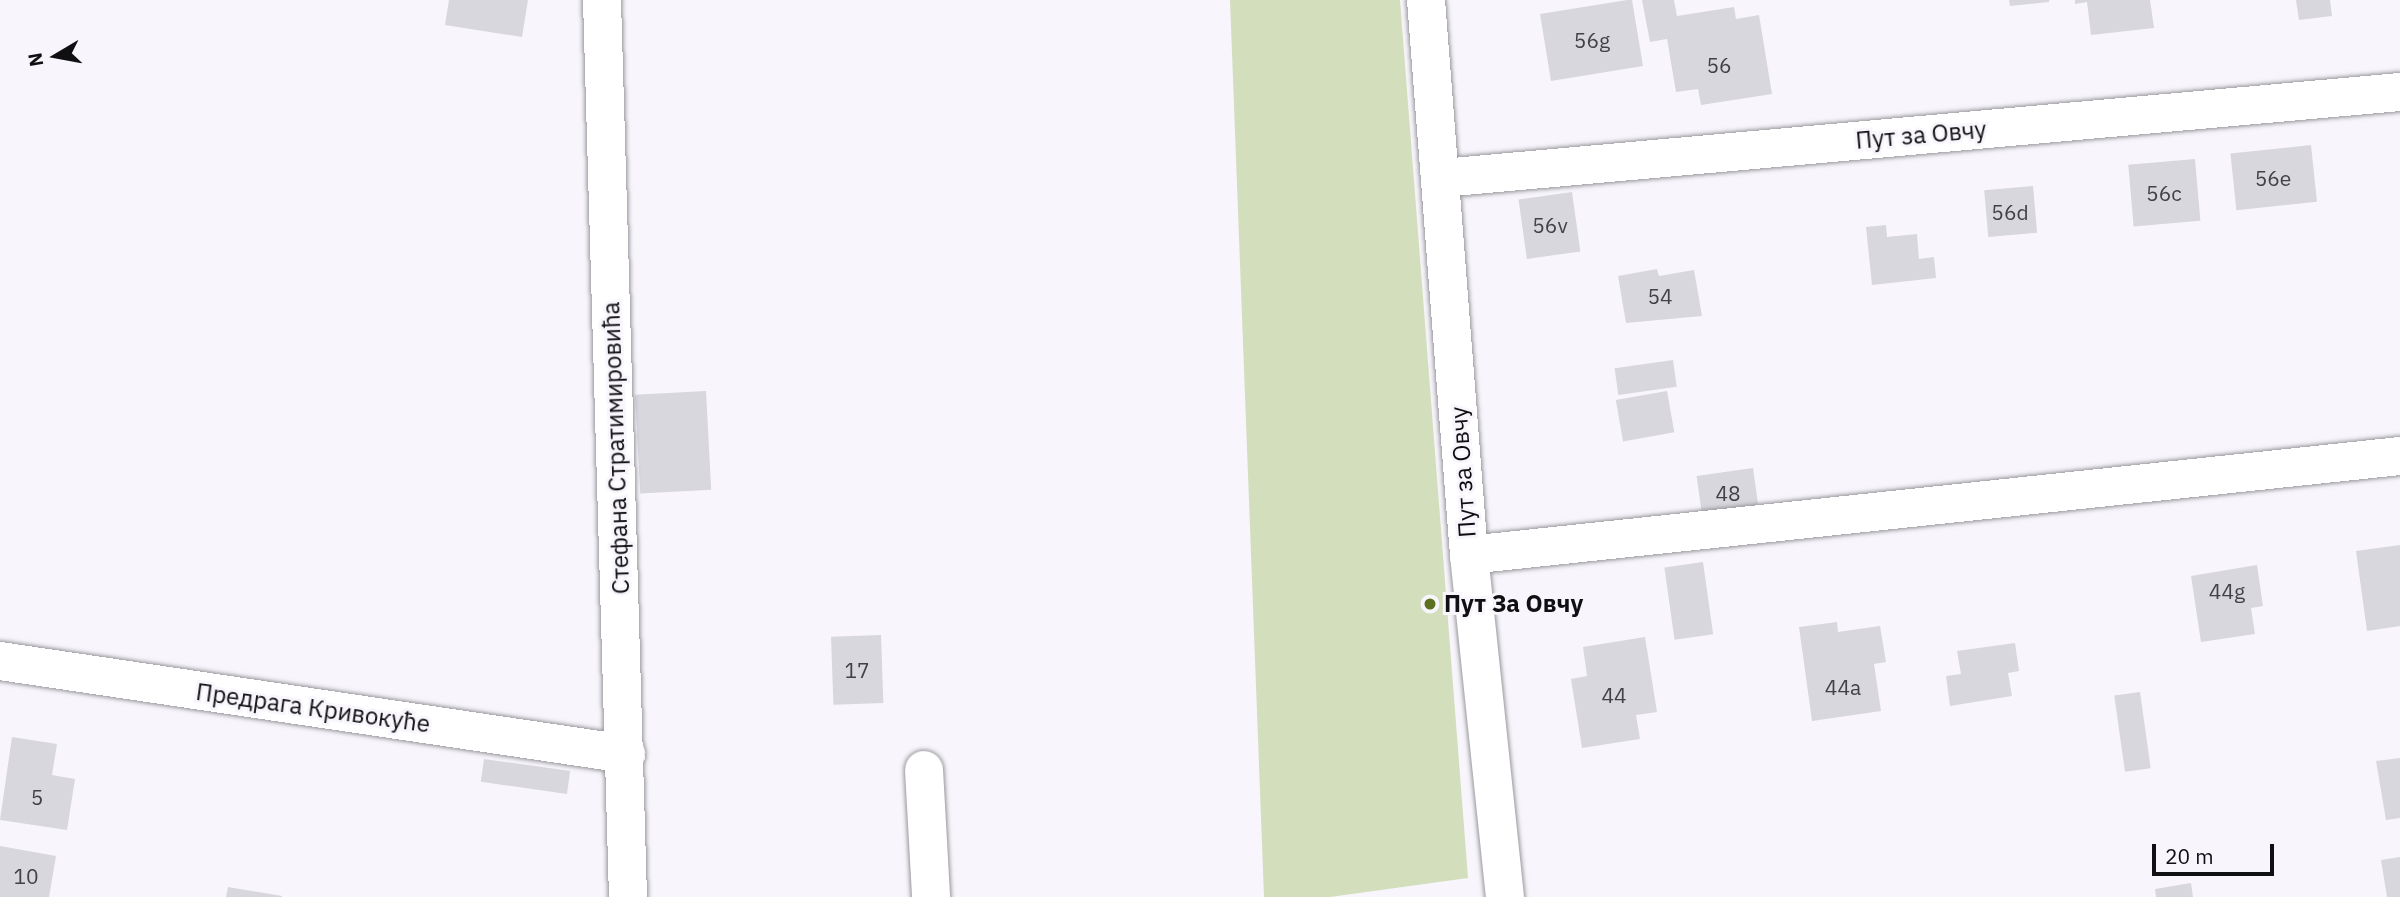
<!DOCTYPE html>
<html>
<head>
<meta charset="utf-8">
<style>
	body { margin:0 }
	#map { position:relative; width:2400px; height:897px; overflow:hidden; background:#f8f6fc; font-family:"IBM Plex Sans",sans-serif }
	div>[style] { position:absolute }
	.green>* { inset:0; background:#d3debd }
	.building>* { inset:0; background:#d8d7dd; transform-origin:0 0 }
	.roads { filter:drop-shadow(0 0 2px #99989d) drop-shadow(0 0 2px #99989d) }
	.minor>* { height:38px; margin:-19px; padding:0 19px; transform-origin:19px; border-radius:19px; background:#fff }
	.tertiary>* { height:38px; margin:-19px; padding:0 19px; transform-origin:19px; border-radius:19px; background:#fff }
	.dots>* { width:19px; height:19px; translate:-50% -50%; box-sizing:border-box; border:4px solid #f8f6fc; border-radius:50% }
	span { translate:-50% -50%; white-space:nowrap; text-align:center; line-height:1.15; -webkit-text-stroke:6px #f8f6fc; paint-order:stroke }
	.number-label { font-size:21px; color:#424245 }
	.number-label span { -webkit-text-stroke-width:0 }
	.street-label { font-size:24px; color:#101012 }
	.poi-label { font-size:24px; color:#101012; font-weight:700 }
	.left { translate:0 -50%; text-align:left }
	.north { position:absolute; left:21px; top:21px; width:70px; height:70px; -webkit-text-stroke:5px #f8f6fc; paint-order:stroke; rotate:260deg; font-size:19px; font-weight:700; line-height:28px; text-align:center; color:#101012 }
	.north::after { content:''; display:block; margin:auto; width:24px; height:32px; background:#101012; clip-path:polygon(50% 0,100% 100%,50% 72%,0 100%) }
	.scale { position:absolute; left:2152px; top:844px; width:122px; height:32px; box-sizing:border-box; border:4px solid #101012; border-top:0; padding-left:9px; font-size:21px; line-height:24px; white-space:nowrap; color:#101012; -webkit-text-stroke:5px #f8f6fc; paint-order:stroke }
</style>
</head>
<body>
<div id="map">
	<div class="green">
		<div style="clip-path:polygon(1230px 0,1400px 0,1468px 878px,1330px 897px,1264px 897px)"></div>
	</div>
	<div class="building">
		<div style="clip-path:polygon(449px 0,528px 0,522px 37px,445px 25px)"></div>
		<div style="clip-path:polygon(1627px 0,1632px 0,1643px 66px,1551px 81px,1540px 14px)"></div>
		<div style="clip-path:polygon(1642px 0,1674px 0,1677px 16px,1734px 7px,1736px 19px,1759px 15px,1772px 94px,1701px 105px,1698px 89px,1676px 92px,1667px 39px,1650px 42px)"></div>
		<div style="clip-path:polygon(2009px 0,2049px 0,2049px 2px,2010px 6px)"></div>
		<div style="clip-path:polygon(2075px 0,2150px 0,2154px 28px,2091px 35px,2087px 2px,2075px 4px)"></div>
		<div style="clip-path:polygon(2296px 0,2330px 0,2332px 16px,2299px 20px)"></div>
		<div style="left:2311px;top:145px;width:57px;height:81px;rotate:84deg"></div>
		<div style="left:2195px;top:159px;width:62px;height:67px;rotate:85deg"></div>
		<div style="left:2033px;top:186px;width:47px;height:49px;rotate:85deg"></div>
		<div style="left:1572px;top:192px;width:60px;height:54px;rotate:82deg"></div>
		<div style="clip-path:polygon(1886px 225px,1887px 237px,1917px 234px,1919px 259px,1934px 257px,1936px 278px,1872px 285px,1866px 227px)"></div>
		<div style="clip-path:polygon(1657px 269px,1659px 276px,1694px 270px,1702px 316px,1626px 323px,1618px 276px)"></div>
		<div style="left:1673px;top:360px;width:27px;height:59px;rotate:82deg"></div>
		<div style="left:706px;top:391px;width:99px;height:71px;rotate:87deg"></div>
		<div style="left:1667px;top:391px;width:42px;height:52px;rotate:80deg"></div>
		<div style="left:1753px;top:468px;width:41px;height:57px;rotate:82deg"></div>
		<div style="clip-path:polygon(2400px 545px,2400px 626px,2367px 631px,2356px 551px)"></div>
		<div style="left:1703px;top:562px;width:73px;height:39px;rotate:82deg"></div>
		<div style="clip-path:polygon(2257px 565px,2263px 606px,2251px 608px,2255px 634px,2201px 642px,2191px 576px)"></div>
		<div style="clip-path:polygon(1837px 622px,1838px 632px,1880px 626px,1886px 662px,1874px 664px,1881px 711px,1812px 721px,1799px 627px)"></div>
		<div style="left:881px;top:635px;width:68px;height:50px;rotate:88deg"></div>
		<div style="clip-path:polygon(1645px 637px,1657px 712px,1636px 715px,1640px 739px,1582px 748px,1571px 679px,1587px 676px,1583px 647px)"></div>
		<div style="clip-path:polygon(2015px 643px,2019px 671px,2008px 673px,2012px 696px,1950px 706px,1946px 676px,1961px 674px,1957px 651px)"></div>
		<div style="left:2140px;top:692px;width:77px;height:26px;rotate:82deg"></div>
		<div style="clip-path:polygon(12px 737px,57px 744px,52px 775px,75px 779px,67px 830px,0 820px)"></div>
		<div style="clip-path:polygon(2400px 758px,2400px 818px,2386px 820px,2376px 761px)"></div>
		<div style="left:484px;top:759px;width:87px;height:23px;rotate:8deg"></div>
		<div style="clip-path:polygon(0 846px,56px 856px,49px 897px,0 897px)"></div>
		<div style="clip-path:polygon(2400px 857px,2400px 897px,2387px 897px,2381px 860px)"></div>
		<div style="clip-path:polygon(2191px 883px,2193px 897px,2156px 897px,2155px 889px)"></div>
		<div style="clip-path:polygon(228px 887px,282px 896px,282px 897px,226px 897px)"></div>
	</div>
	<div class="roads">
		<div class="minor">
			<div style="left:602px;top:0;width:897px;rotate:88.34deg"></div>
			<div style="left:1442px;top:178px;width:962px;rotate:-5.13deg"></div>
			<div style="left:1469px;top:555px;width:936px;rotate:-6.07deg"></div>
			<div style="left:0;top:661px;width:633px;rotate:8.45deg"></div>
			<div style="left:924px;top:770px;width:127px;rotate:86.8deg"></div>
		</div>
		<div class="tertiary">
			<div style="left:1426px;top:0;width:557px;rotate:85.57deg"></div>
			<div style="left:1469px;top:555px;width:344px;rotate:84deg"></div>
		</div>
	</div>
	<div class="dots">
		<div style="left:1430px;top:604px;background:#5d7120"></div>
	</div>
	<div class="number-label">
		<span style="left:1592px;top:40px">56g</span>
		<span style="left:1719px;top:65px">56</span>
		<span style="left:2273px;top:178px">56e</span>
		<span style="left:2164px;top:193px">56c</span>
		<span style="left:2010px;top:212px">56d</span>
		<span style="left:1550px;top:225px">56v</span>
		<span style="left:1660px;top:296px">54</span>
		<span style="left:1728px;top:493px">48</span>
		<span style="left:2227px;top:591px">44g</span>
		<span style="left:857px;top:670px">17</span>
		<span style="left:1843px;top:687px">44a</span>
		<span style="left:1614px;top:695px">44</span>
		<span style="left:37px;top:797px">5</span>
		<span style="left:26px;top:876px">10</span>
	</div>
	<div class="street-label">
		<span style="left:1921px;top:135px;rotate:-5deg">Пут за Овчу</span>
		<span style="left:616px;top:448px;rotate:-92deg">Стефана Стратимировића</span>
		<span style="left:1463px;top:472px;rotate:-94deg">Пут за Овчу</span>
		<span style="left:313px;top:708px;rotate:8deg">Предрага Кривокуће</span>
	</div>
	<div class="poi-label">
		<span class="left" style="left:1444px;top:604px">Пут За Овчу</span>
	</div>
	<div class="north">N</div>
	<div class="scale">20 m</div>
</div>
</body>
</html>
